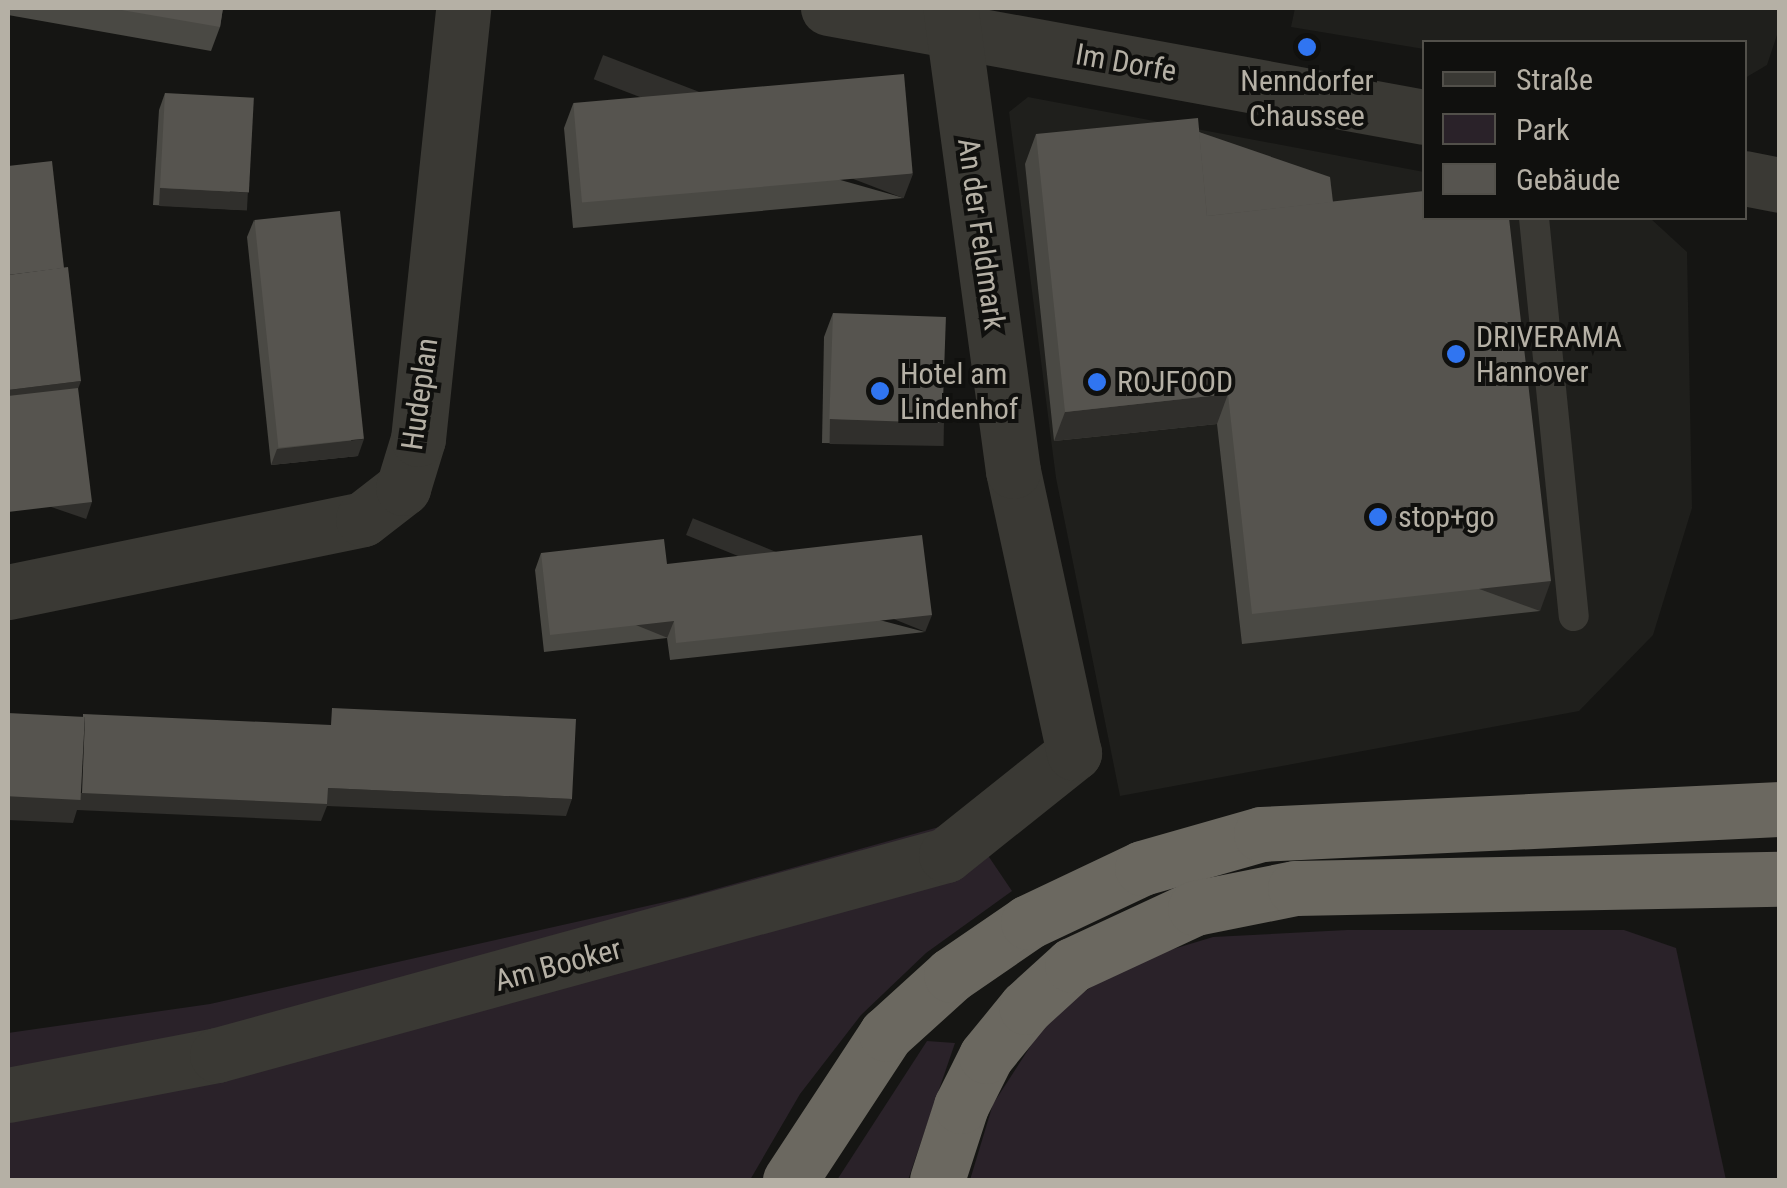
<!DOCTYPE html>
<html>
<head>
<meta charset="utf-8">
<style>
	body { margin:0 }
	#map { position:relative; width:1787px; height:1188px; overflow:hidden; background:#151513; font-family:"Roboto Condensed",sans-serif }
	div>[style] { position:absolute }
	.built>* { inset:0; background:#1f1f1c }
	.green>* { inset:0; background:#2a2229 }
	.lane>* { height:30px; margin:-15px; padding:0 15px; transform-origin:15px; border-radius:15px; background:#3a3934 }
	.street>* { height:55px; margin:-27.5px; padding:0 27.5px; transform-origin:27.5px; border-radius:27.5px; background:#3a3934 }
	.highway>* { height:55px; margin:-27.5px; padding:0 27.5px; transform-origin:27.5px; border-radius:27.5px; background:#6b6860 }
	.wall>* { inset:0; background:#4a4944 }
	.shaded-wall>* { inset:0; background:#302f2c; transform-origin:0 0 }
	.building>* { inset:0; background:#56544f; transform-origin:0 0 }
	.dots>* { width:28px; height:28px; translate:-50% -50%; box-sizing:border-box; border:5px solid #10100e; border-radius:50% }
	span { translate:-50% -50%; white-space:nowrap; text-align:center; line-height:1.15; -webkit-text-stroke:8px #10100e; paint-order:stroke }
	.street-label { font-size:30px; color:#b5b0a5 }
	.poi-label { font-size:30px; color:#b5b0a5 }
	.left { translate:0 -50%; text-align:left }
	.frame { position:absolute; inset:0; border:10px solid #b5b0a5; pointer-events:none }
	.legend { position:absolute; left:1422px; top:40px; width:325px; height:180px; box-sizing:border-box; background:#10100e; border:2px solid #52504a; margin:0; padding:12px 18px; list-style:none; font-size:30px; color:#b5b0a5 }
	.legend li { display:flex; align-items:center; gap:20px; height:50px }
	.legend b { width:50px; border:2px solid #52504a }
</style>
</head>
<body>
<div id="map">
	<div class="built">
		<div style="clip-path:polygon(1295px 8px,1779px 8px,1780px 26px,1767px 65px,1745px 78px,1744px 42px,1424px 42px,1424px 49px,1291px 27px)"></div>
		<div style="clip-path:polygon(1028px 97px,1424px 172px,1424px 218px,1650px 218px,1687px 252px,1692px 508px,1653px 635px,1579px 711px,1120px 796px,1056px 478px,1009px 112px)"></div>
	</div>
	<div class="green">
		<div style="clip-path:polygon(964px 820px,1012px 891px,926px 953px,861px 1015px,800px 1094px,750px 1180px,8px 1180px,8px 1033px,210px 1004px,687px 897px)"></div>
		<div style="clip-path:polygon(1347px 930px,1624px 930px,1676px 948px,1726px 1180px,970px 1180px,993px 1104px,1050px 1016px,1124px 964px,1213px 937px)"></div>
		<div style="clip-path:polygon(927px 1041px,955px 1043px,908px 1180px,837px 1180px)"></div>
	</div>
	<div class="lane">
		<div style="left:1534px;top:218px;width:400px;rotate:84.3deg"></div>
	</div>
	<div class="street">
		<div style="left:828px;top:8px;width:606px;rotate:10.36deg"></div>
		<div style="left:1744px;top:178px;width:37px;rotate:11deg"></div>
		<div style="left:8px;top:592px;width:362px;rotate:-11.6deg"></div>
		<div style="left:363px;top:519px;width:51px;rotate:-37.8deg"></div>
		<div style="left:403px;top:488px;width:51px;rotate:-73deg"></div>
		<div style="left:418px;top:439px;width:433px;rotate:-84deg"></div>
		<div style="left:8px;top:1095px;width:213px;rotate:-10.8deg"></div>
		<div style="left:217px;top:1055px;width:756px;rotate:-15.34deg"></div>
		<div style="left:946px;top:855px;width:164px;rotate:-38.6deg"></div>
		<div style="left:1074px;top:753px;width:289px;rotate:-102.2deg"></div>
		<div style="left:1013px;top:471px;width:467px;rotate:-97.7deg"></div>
	</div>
	<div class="highway">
		<div style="left:790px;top:1180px;width:175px;rotate:-56.7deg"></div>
		<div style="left:886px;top:1034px;width:88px;rotate:-42.2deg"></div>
		<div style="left:951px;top:975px;width:93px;rotate:-34.5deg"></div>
		<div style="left:1028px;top:922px;width:126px;rotate:-25.3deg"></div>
		<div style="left:1142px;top:868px;width:124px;rotate:-15.9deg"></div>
		<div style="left:1261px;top:834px;width:520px;rotate:-2.76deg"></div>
		<div style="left:937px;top:1180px;width:78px;rotate:-72deg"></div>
		<div style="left:961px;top:1106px;width:56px;rotate:-63.4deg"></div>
		<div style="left:986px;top:1056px;width:63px;rotate:-50.8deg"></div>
		<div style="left:1026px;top:1007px;width:62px;rotate:-42.4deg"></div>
		<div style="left:1072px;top:965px;width:136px;rotate:-24.9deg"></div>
		<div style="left:1195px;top:908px;width:102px;rotate:-11.3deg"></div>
		<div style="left:1295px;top:888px;width:485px;rotate:-1.1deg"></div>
	</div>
	<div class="wall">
		<div style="clip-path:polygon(8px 8px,223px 8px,220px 27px,211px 51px,8px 15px)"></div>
		<div style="clip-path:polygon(165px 93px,242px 210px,153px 205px,159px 110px)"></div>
		<div style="clip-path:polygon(573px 104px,904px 198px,573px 228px,564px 128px)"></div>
		<div style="clip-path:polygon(1199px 132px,1333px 202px,1540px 611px,1242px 644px,1217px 424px,1054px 441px,1025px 164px,1036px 134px)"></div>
		<div style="clip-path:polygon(254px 220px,358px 456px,271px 465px,247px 237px)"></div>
		<div style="clip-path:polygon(833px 313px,944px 421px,935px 445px,822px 443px,824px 337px)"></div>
		<div style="clip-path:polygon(541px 553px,667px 564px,925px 632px,670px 660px,667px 638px,544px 652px,535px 570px)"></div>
	</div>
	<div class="shaded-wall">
		<div style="left:913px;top:174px;width:26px;height:332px;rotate:111deg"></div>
		<div style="left:160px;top:188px;width:88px;height:18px;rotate:3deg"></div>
		<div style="clip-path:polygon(81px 381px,72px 405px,8px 413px,8px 390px)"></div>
		<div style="clip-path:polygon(1228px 394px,1217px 424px,1054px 441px,1065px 412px)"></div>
		<div style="left:830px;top:419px;width:114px;height:25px;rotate:1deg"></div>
		<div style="clip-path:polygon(364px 439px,358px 456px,271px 465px,277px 449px)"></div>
		<div style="left:92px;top:502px;width:18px;height:85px;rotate:109deg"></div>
		<div style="left:1551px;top:581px;width:32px;height:301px;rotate:110deg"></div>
		<div style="left:932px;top:615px;width:18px;height:258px;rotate:112deg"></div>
		<div style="left:674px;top:621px;width:18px;height:125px;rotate:112deg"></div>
		<div style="clip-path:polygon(328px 788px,572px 799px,566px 816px,327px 806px,321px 821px,77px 810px,73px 823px,8px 820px,8px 796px,79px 793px)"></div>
	</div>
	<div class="building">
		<div style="clip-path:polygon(110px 8px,223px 8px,220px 27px)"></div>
		<div style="left:904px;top:74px;width:100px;height:332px;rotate:85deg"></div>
		<div style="left:165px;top:93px;width:89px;height:95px;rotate:3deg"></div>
		<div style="clip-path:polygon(1198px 118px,1207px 216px,1424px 191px,1424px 218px,1509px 218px,1551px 581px,1252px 614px,1228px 394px,1065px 412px,1036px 134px)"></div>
		<div style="clip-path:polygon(1199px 132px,1330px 177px,1333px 202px,1207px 216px)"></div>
		<div style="clip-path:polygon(52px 161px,64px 268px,8px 275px,8px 166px)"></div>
		<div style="left:340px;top:211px;width:229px;height:86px;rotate:84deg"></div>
		<div style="clip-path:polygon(68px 267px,81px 381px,8px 390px,8px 275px)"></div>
		<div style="left:833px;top:313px;width:113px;height:106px;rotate:2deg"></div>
		<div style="clip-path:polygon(78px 388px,92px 502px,8px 512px,8px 396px)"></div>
		<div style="clip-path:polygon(922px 535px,932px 615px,676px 643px,674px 621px,550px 635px,541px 553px,664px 539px,667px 564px)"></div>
		<div style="clip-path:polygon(332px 708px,576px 719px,572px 799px,328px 788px,327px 804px,82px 793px,85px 717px,83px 717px,83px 714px,331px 725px)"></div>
		<div style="left:8px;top:713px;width:77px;height:83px;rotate:3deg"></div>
	</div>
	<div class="dots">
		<div style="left:1307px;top:47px;background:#3075f1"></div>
		<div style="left:1456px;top:354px;background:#3075f1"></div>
		<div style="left:1097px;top:382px;background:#3075f1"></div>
		<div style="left:880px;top:391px;background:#3075f1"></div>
		<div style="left:1378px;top:517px;background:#3075f1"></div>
	</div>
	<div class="street-label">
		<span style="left:1126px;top:63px;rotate:10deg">Im Dorfe</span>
		<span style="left:981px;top:234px;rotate:82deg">An der Feldmark</span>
		<span style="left:420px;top:394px;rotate:-82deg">Hudeplan</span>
		<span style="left:558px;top:965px;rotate:-15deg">Am Booker</span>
	</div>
	<div class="poi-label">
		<span style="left:1307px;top:98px">Nenndorfer<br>Chaussee</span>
		<span class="left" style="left:1476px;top:354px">DRIVERAMA<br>Hannover</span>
		<span class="left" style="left:900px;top:391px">Hotel am<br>Lindenhof</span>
		<span class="left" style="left:1117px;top:382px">ROJFOOD</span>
		<span class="left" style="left:1398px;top:517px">stop+go</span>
	</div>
	<div class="frame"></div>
	<ul class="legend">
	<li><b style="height:12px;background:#3a3934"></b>Straße</li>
	<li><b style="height:28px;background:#2a2229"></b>Park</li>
	<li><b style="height:28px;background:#56544f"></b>Gebäude</li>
	</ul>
</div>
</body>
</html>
